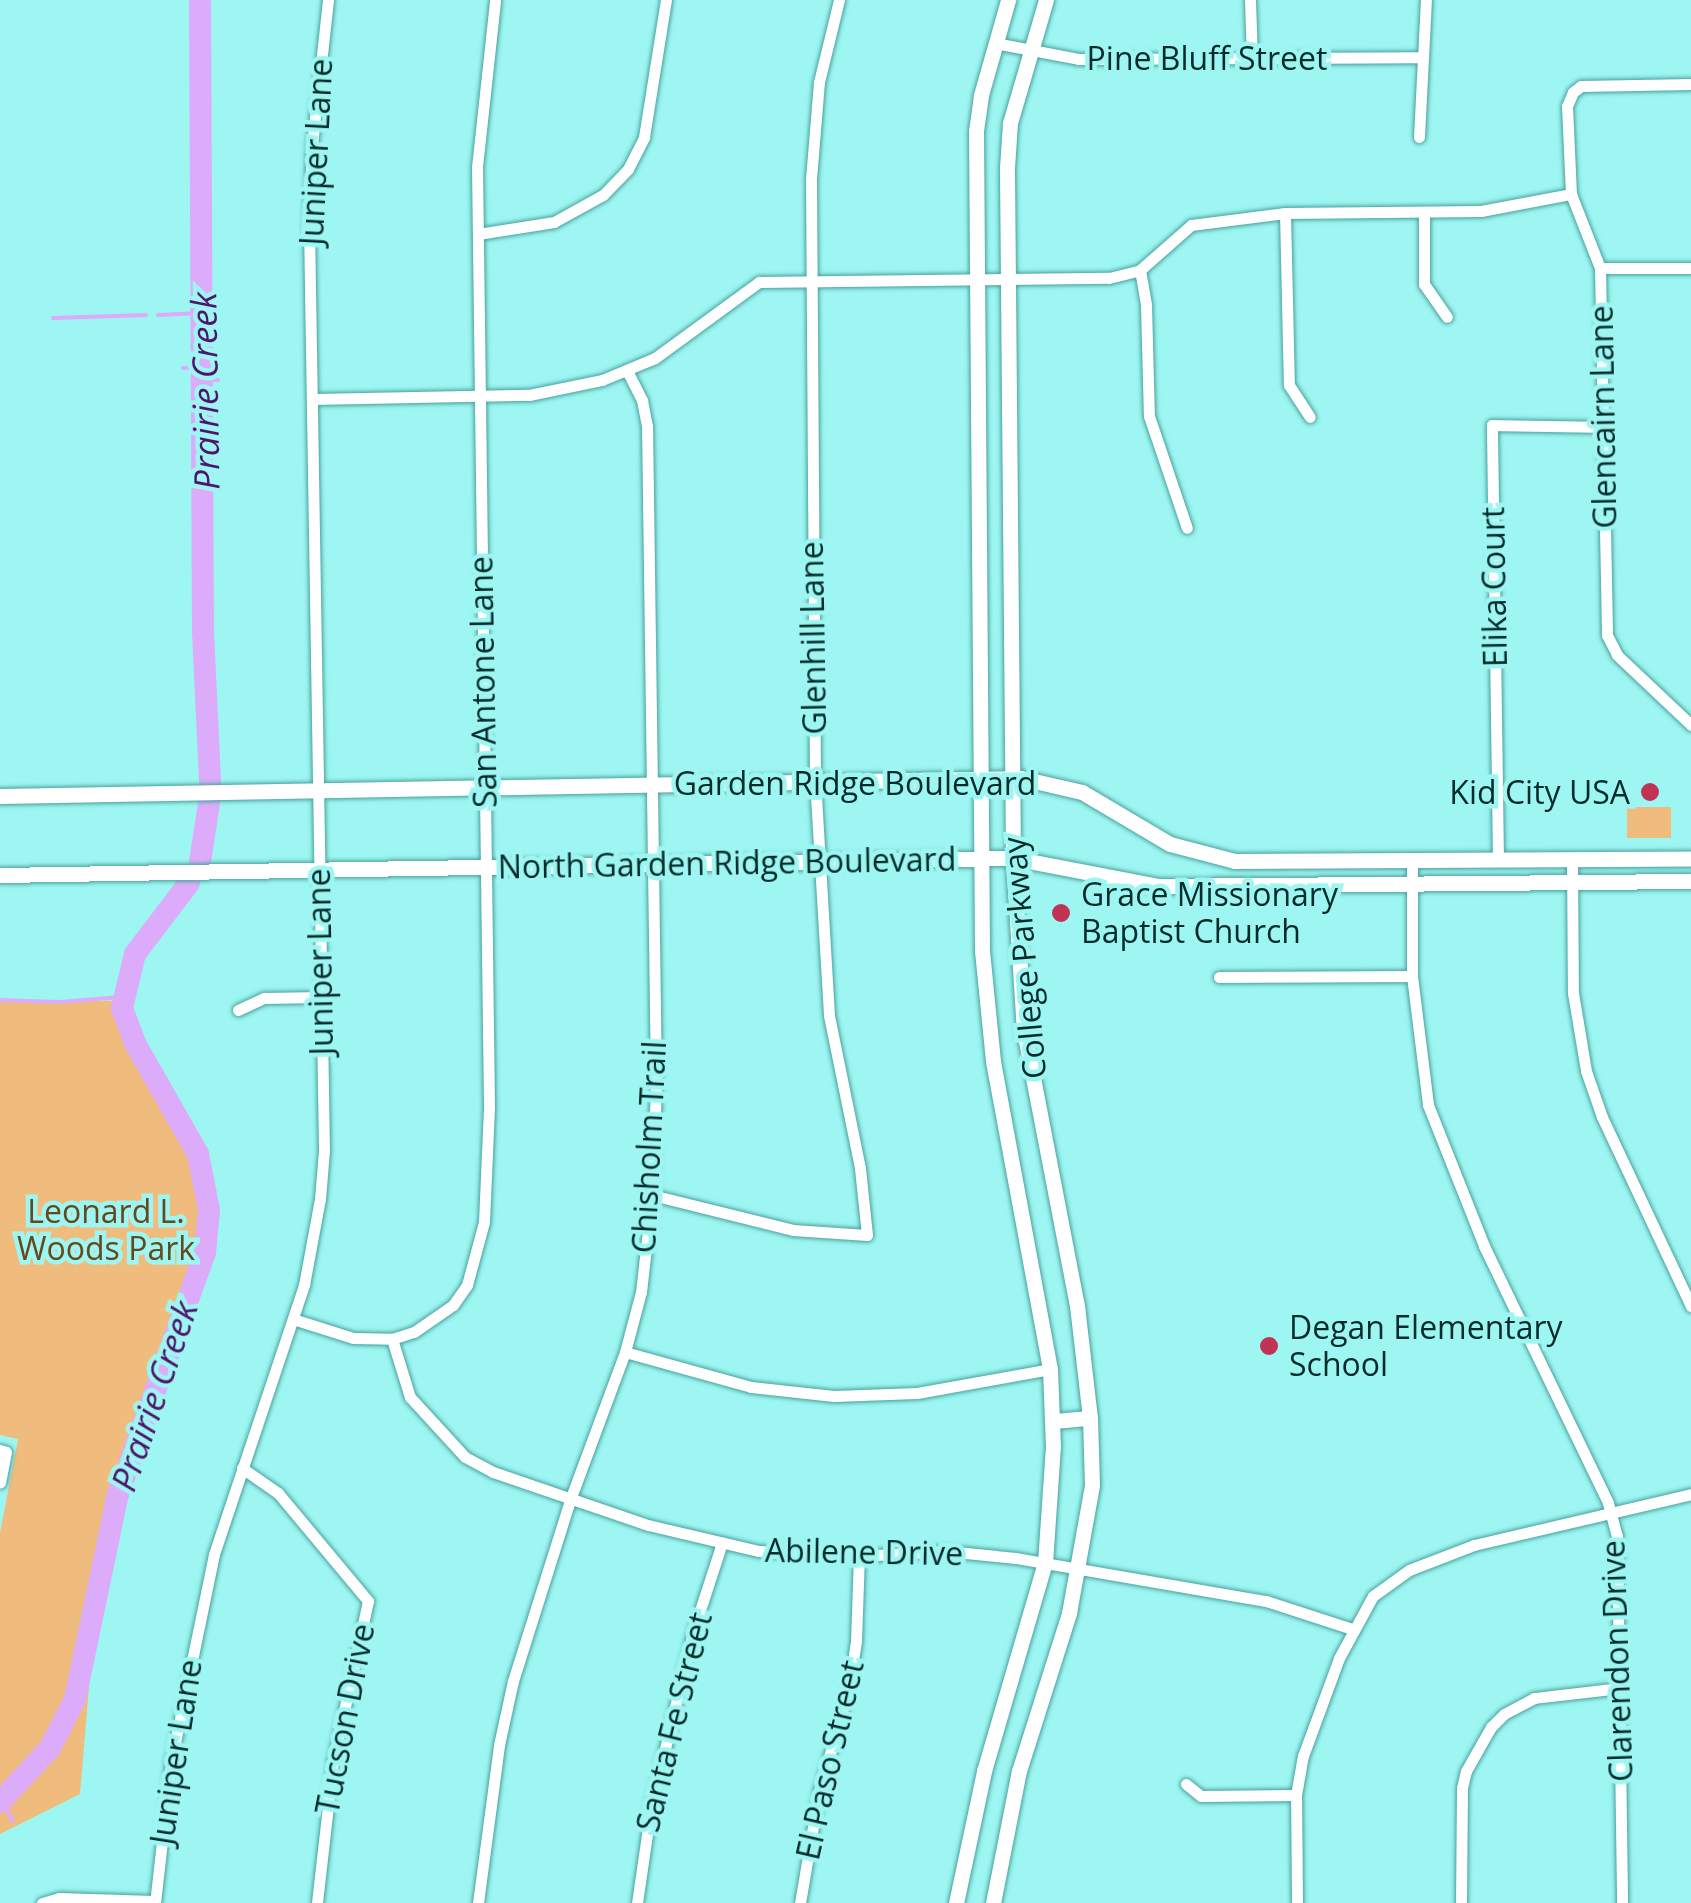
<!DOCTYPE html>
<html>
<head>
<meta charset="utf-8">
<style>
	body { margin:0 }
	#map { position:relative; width:1691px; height:1903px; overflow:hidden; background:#9ef6f2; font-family:"Open Sans",sans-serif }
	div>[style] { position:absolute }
	.green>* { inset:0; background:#efbc7d; transform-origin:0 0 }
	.stream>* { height:4px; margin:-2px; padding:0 2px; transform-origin:2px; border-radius:2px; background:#dcacfb }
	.river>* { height:22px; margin:-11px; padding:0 11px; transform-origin:11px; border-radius:11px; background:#dcacfb }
	.roads { filter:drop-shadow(0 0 2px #48a29e) drop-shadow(0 0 2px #48a29e) }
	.street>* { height:11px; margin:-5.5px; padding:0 5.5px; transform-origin:5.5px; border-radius:5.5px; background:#fff }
	.secondary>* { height:15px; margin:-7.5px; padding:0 7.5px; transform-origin:7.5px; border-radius:7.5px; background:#fff }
	.dots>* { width:28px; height:28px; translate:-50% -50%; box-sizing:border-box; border:5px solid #9ef6f2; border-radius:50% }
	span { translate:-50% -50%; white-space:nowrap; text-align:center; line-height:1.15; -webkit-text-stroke:9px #9ef6f2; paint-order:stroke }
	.street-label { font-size:32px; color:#042c2b }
	.poi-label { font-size:32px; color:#042c2b }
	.right { translate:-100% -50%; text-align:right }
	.left { translate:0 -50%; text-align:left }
	.park-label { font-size:32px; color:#67481d }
	.water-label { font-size:35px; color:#4f146b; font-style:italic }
</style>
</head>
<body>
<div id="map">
	<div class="green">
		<div style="left:1671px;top:807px;width:31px;height:44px;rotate:90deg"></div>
		<div style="clip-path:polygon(0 1001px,129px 1001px,140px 1050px,197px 1133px,215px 1206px,210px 1265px,144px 1432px,112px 1544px,90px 1675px,80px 1794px,0 1834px,0 1533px,18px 1439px,0 1435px)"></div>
	</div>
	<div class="stream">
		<div style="left:158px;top:315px;width:44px;rotate:-2.6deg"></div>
		<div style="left:53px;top:318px;width:93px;rotate:-1.8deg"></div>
		<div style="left:183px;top:368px;width:19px;rotate:-3deg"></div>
		<div style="left:202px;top:380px;width:16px"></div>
		<div style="left:0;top:1000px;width:59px;rotate:1.9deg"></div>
		<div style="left:59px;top:1002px;width:64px;rotate:-4.5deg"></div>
		<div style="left:3px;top:1800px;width:23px;rotate:65deg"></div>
	</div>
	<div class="river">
		<div style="left:200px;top:0;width:632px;rotate:89.73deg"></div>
		<div style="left:203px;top:632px;width:150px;rotate:87.3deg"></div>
		<div style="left:200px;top:862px;width:60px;rotate:-81.3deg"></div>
		<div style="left:0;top:1802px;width:74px;rotate:-47.2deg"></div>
		<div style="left:50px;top:1748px;width:55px;rotate:-63deg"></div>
		<div style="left:75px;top:1699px;width:209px;rotate:-78.2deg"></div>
		<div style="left:118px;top:1494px;width:256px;rotate:-70.2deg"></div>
		<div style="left:205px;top:1253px;width:43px;rotate:-84.7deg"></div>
		<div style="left:209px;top:1210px;width:57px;rotate:-101.1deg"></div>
		<div style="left:198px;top:1154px;width:125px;rotate:-119.6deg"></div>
		<div style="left:136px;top:1045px;width:40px;rotate:-111deg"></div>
		<div style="left:122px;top:1008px;width:56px;rotate:-76.5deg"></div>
		<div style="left:135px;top:954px;width:89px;rotate:-52.7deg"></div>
	</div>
	<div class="roads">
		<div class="street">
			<div style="left:1250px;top:0;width:60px;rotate:88.1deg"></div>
			<div style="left:995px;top:43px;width:86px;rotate:10.8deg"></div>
			<div style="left:1079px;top:59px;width:341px;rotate:-0.3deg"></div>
			<div style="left:1691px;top:84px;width:110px;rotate:179deg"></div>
			<div style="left:1581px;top:86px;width:10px;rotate:143deg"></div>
			<div style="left:1573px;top:92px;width:15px;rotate:113deg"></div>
			<div style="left:1567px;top:106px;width:88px;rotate:87.4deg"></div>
			<div style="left:1571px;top:194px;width:79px;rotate:68.6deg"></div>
			<div style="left:1600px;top:268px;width:367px;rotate:88.9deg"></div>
			<div style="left:1607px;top:635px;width:22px;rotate:63deg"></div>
			<div style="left:1617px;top:655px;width:102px;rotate:43.4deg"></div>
			<div style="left:1419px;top:137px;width:137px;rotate:-87.1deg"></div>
			<div style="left:1424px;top:212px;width:72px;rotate:90deg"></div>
			<div style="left:1424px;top:284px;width:40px;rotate:55.1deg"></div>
			<div style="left:1285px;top:213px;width:172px;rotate:88.7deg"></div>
			<div style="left:1289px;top:385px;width:38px;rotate:57deg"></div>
			<div style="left:478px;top:234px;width:77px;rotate:-9deg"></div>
			<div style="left:554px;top:222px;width:56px;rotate:-28.9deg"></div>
			<div style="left:603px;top:195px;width:36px;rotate:-46deg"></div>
			<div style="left:628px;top:169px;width:36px;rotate:-63deg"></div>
			<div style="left:644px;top:137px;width:139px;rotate:-80.9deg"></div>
			<div style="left:1600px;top:268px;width:91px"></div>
			<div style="left:1140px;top:270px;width:36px;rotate:80deg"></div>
			<div style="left:1146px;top:305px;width:111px;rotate:88.5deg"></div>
			<div style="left:1149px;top:416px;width:118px;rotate:71.3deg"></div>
			<div style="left:312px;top:399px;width:217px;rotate:-1.1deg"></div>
			<div style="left:529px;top:395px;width:75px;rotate:-11.6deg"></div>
			<div style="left:602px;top:380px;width:57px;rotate:-22.5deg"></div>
			<div style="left:655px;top:358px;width:129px;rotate:-36.2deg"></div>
			<div style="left:759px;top:282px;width:350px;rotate:-0.7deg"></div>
			<div style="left:1109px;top:278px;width:32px;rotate:-14deg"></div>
			<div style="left:1140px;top:270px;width:68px;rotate:-41.4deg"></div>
			<div style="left:1191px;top:225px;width:95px;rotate:-7.3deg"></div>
			<div style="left:1285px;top:213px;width:196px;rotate:-0.6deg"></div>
			<div style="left:1481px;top:211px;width:92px;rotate:-10.7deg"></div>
			<div style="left:1572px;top:859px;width:134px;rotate:89.6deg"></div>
			<div style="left:1573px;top:993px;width:79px;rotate:80.5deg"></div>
			<div style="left:1586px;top:1071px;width:49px;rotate:70.8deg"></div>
			<div style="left:1602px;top:1117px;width:209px;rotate:64.8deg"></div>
			<div style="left:1412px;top:860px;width:116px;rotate:90deg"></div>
			<div style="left:1412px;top:976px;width:130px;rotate:82.9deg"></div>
			<div style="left:1428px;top:1105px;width:152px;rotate:68.3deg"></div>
			<div style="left:1484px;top:1246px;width:285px;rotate:64.2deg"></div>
			<div style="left:1608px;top:1503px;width:34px;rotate:75deg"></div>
			<div style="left:1617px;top:1536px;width:367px;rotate:89.2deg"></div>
			<div style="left:1498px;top:860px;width:435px;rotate:-90.8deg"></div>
			<div style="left:1492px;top:425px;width:111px;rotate:1deg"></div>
			<div style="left:1219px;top:977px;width:193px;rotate:-0.3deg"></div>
			<div style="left:238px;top:1010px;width:29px;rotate:-25deg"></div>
			<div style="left:264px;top:998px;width:57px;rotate:-1deg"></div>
			<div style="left:652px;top:1195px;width:145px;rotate:13.9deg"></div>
			<div style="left:793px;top:1230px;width:74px;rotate:3.9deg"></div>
			<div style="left:867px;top:1235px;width:67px;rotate:-96deg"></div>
			<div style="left:860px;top:1168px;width:156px;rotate:-101.5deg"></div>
			<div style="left:829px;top:1015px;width:233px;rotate:-93.4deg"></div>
			<div style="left:815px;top:782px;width:603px;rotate:-90.38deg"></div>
			<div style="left:811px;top:179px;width:97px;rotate:-85.3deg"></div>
			<div style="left:819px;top:82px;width:84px;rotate:-76.3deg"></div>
			<div style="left:293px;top:1319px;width:63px;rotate:17.6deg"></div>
			<div style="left:353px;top:1338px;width:39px;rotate:1deg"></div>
			<div style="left:392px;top:1339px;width:23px;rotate:-18deg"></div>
			<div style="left:414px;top:1332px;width:47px;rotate:-34.7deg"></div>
			<div style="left:453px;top:1305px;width:24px;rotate:-55deg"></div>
			<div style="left:467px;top:1285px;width:65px;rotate:-74.9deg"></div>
			<div style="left:484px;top:1222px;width:115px;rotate:-87.5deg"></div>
			<div style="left:489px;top:1107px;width:940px;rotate:-90.73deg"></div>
			<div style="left:477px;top:167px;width:168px;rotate:-83.8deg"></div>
			<div style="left:392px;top:1339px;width:61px;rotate:72.8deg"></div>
			<div style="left:410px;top:1397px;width:81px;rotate:47.5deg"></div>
			<div style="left:465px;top:1457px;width:32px;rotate:28deg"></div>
			<div style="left:493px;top:1472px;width:164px;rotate:18.9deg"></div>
			<div style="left:648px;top:1525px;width:114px;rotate:13.2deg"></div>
			<div style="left:759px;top:1551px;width:100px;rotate:2.9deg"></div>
			<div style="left:859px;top:1556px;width:87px;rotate:-3.3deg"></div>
			<div style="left:946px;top:1551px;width:70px;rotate:5.7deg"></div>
			<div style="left:1016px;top:1558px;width:254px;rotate:9.8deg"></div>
			<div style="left:1266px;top:1601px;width:90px;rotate:18deg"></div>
			<div style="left:625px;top:1352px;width:131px;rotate:15.5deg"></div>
			<div style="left:751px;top:1387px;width:83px;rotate:6.2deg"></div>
			<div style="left:834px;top:1396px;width:83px;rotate:-2.1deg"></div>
			<div style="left:917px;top:1393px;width:135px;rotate:-10.2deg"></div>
			<div style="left:0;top:1450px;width:6px;rotate:18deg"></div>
			<div style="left:6px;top:1452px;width:31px;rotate:101deg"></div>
			<div style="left:242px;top:1468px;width:44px;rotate:34.8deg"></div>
			<div style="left:278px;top:1493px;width:141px;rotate:50.2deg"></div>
			<div style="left:368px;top:1601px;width:165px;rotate:102.3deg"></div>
			<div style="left:333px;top:1762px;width:142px;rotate:96.5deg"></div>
			<div style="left:1186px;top:1784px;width:19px;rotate:39deg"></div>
			<div style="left:1201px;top:1796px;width:95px;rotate:-0.6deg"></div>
			<div style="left:42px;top:1903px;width:18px;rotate:-16deg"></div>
			<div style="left:59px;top:1898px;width:96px;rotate:1.8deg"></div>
			<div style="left:155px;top:1903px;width:142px;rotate:-83.5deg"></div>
			<div style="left:171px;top:1762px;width:212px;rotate:-78.3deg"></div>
			<div style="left:214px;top:1554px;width:284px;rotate:-71.5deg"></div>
			<div style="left:304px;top:1285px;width:87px;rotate:-79.5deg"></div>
			<div style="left:320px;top:1199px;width:49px;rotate:-85.3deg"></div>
			<div style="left:324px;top:1150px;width:927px;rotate:-90.93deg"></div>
			<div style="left:309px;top:223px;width:78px;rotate:-87.8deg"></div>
			<div style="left:312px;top:145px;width:146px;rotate:-83.7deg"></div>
			<div style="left:478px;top:1903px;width:159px;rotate:-82.4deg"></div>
			<div style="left:499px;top:1745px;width:66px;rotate:-77.7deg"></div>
			<div style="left:513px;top:1681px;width:190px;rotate:-72.5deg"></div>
			<div style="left:570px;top:1500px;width:158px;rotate:-69.6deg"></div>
			<div style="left:625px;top:1352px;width:62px;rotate:-75.1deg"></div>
			<div style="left:641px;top:1292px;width:98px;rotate:-83.5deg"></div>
			<div style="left:652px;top:1195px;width:111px;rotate:-87.9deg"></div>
			<div style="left:656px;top:1084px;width:658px;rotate:-90.78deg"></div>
			<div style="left:647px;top:426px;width:26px;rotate:-101deg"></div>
			<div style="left:642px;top:400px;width:31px;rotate:-117deg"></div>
			<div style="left:637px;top:1903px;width:97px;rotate:-81.7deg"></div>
			<div style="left:651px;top:1807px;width:180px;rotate:-76.5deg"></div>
			<div style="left:693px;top:1632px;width:94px;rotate:-72deg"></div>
			<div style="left:800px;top:1903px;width:113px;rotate:-80.3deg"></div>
			<div style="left:819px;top:1792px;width:109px;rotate:-74.1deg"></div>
			<div style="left:849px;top:1687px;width:47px;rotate:-81.3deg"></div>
			<div style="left:856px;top:1641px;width:85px;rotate:-88deg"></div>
			<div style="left:1297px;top:1903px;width:108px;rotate:-90.5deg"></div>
			<div style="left:1296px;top:1795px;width:40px;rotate:-80deg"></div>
			<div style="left:1303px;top:1756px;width:104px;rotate:-69.8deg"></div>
			<div style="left:1339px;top:1658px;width:71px;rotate:-61.3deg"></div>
			<div style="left:1373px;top:1596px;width:44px;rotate:-35.8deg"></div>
			<div style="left:1409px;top:1570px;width:70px;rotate:-21deg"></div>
			<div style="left:1474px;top:1545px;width:223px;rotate:-13.2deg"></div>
			<div style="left:1461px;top:1903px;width:115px;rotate:-89.5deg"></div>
			<div style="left:1462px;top:1788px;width:17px;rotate:-77deg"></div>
			<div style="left:1466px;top:1771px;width:51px;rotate:-60.4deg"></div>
			<div style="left:1491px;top:1727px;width:18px;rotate:-45deg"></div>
			<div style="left:1504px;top:1714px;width:34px;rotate:-28deg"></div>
			<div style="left:1534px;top:1698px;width:88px;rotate:-6.6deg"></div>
		</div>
		<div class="secondary">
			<div style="left:0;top:796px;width:1021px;rotate:-1.01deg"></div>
			<div style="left:1021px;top:778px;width:63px;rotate:12.9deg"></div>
			<div style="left:1082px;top:792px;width:102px;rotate:30.6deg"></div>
			<div style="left:1170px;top:844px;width:67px;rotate:14.7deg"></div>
			<div style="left:1235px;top:861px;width:456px;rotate:-0.3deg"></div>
			<div style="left:0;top:875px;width:1013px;rotate:-0.96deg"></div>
			<div style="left:1013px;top:858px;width:149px;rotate:10.9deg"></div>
			<div style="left:1159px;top:886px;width:532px;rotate:-0.54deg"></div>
			<div style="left:1053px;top:1421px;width:37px;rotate:-5deg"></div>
			<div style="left:956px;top:1903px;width:135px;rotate:-78deg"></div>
			<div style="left:984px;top:1771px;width:217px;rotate:-73.7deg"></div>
			<div style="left:1045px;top:1563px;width:116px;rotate:-86.1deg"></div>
			<div style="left:1053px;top:1447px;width:78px;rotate:-92.2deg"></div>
			<div style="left:1050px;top:1369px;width:313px;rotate:-100.5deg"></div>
			<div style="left:993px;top:1061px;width:112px;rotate:-95.7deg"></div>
			<div style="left:982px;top:950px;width:819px;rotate:-90.42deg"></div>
			<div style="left:976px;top:131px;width:36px;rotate:-82deg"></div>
			<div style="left:981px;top:95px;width:99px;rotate:-74.1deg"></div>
			<div style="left:993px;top:1903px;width:135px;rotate:-78.9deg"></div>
			<div style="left:1019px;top:1771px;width:166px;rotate:-72.4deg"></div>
			<div style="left:1069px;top:1613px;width:130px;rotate:-79.8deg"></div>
			<div style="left:1092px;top:1485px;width:67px;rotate:-91.7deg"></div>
			<div style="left:1090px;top:1418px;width:113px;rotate:-96.6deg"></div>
			<div style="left:1077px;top:1306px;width:279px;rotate:-100.9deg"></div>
			<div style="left:1024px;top:1032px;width:174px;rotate:-93.6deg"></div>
			<div style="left:1013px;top:858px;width:690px;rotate:-90.5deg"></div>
			<div style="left:1007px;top:168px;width:45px;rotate:-86.2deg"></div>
			<div style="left:1010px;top:123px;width:128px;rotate:-73.7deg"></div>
		</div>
	</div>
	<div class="dots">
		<div style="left:1650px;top:792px;background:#c23255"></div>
		<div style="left:1061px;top:913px;background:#c23255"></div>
		<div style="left:1269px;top:1346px;background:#c23255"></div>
	</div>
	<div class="street-label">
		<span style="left:1207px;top:58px">Pine Bluff Street</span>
		<span style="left:316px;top:152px;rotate:-87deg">Juniper Lane</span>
		<span style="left:1603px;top:417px;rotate:-91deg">Glencairn Lane</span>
		<span style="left:1494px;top:587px;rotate:-91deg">Elika Court</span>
		<span style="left:813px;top:638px;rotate:-91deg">Glenhill Lane</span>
		<span style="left:483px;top:682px;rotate:-91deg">San Antone Lane</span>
		<span style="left:855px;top:783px">Garden Ridge Boulevard</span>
		<span style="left:727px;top:863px;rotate:-1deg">North Garden Ridge Boulevard</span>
		<span style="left:1024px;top:958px;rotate:-95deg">College Parkway</span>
		<span style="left:320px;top:962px;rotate:-91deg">Juniper Lane</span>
		<span style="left:649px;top:1147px;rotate:-87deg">Chisholm Trail</span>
		<span style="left:864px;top:1552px;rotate:1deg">Abilene Drive</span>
		<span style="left:1617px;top:1661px;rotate:-92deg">Clarendon Drive</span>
		<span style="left:345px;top:1719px;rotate:-79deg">Tucson Drive</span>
		<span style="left:674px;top:1722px;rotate:-76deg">Santa Fe Street</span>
		<span style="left:176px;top:1752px;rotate:-81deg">Juniper Lane</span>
		<span style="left:830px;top:1760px;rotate:-77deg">El Paso Street</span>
	</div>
	<div class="poi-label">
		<span class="right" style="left:1630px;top:792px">Kid City USA</span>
		<span class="left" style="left:1081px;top:913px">Grace Missionary<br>Baptist Church</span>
		<span class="left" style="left:1289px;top:1346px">Degan Elementary<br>School</span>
	</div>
	<div class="park-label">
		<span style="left:106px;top:1230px">Leonard L.<br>Woods Park</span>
	</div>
	<div class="water-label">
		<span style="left:205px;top:391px;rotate:-91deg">Prairie Creek</span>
		<span style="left:154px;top:1396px;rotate:-71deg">Prairie Creek</span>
	</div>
</div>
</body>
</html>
